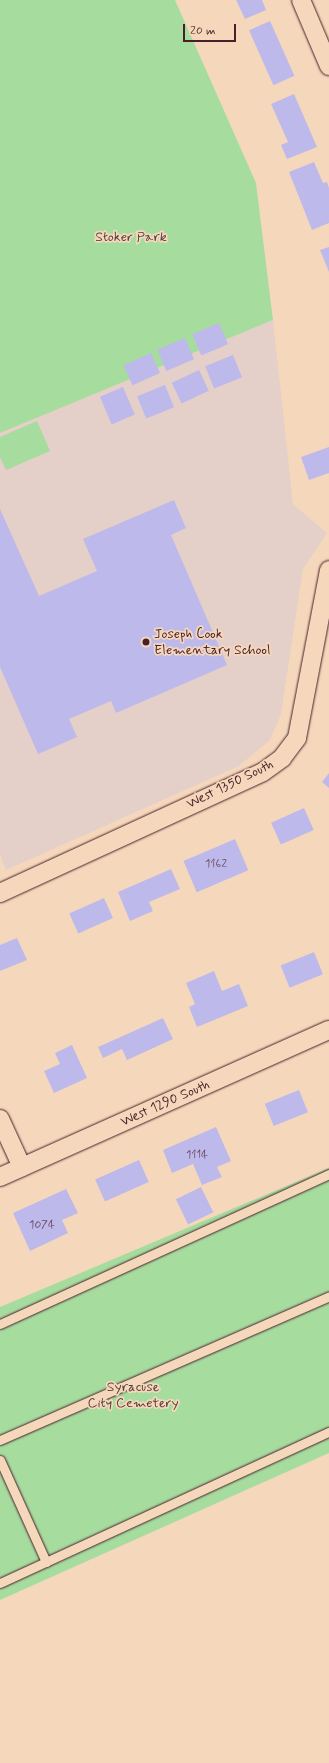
<!DOCTYPE html>
<html>
<head>
<meta charset="utf-8">
<style>
	body { margin:0 }
	#map { position:relative; width:329px; height:1763px; overflow:hidden; background:#f5d8bb; font-family:Mynerve,sans-serif }
	div>[style] { position:absolute }
	.built>* { inset:0; background:#e4cfc9 }
	.green>* { inset:0; background:#a7dc9f }
	.building>* { inset:0; background:#bdb9eb; transform-origin:0 0 }
	.roads { filter:drop-shadow(0 0 1px #4a1f2b) drop-shadow(0 0 1px #4a1f2b) }
	.service>* { height:9px; margin:-4.5px; padding:0 4.5px; transform-origin:4.5px; border-radius:4.5px; background:#f5d8bb }
	.minor>* { height:18px; margin:-9px; padding:0 9px; transform-origin:9px; border-radius:9px; background:#f5d8bb }
	.dots>* { width:11px; height:11px; translate:-50% -50%; box-sizing:border-box; border:2px solid #f5d8bb; border-radius:50% }
	span { translate:-50% -50%; white-space:nowrap; text-align:center; line-height:1.15; -webkit-text-stroke:3.5px #f5d8bb; paint-order:stroke }
	.number-label { font-size:12px; color:#67465b }
	.number-label span { -webkit-text-stroke-width:0 }
	.park-label { font-size:14px; color:#583b3c }
	.poi-label { font-size:14px; color:#4a1f2b }
	.left { translate:0 -50%; text-align:left }
	.street-label { font-size:14px; color:#4a1f2b }
	.scale { position:absolute; left:183px; top:24px; width:53px; height:18px; box-sizing:border-box; border:2px solid #4a1f2b; border-top:0; padding-left:5px; font-size:12px; line-height:14px; white-space:nowrap; color:#4a1f2b; -webkit-text-stroke:3px #f5d8bb; paint-order:stroke }
</style>
</head>
<body>
<div id="map">
	<div class="built">
		<div style="clip-path:polygon(273px 320px,293px 504px,327px 533px,303px 569px,281px 714px,270px 740px,239px 766px,6px 870px,0 855px,0 433px)"></div>
	</div>
	<div class="green">
		<div style="clip-path:polygon(0 0,175px 0,256px 183px,273px 320px,0 433px)"></div>
		<div style="clip-path:polygon(37px 421px,50px 451px,6px 470px,0 457px,0 437px)"></div>
		<div style="clip-path:polygon(329px 1168px,329px 1453px,0 1600px,0 1307px)"></div>
	</div>
	<div class="building">
		<div style="clip-path:polygon(236px 0,262px 0,266px 10px,245px 19px)"></div>
		<div style="left:270px;top:21px;width:60px;height:23px;rotate:66deg"></div>
		<div style="clip-path:polygon(294px 94px,317px 147px,287px 159px,281px 145px,288px 142px,271px 104px)"></div>
		<div style="clip-path:polygon(314px 162px,323px 183px,327px 182px,329px 188px,329px 223px,312px 230px,289px 172px)"></div>
		<div style="clip-path:polygon(329px 247px,329px 272px,320px 250px)"></div>
		<div style="left:219px;top:323px;width:23px;height:29px;rotate:67deg"></div>
		<div style="left:185px;top:338px;width:23px;height:30px;rotate:67deg"></div>
		<div style="left:151px;top:353px;width:22px;height:30px;rotate:66deg"></div>
		<div style="left:233px;top:355px;width:24px;height:30px;rotate:68deg"></div>
		<div style="left:199px;top:370px;width:23px;height:30px;rotate:65deg"></div>
		<div style="left:165px;top:385px;width:24px;height:30px;rotate:68deg"></div>
		<div style="left:123px;top:387px;width:30px;height:25px;rotate:67deg"></div>
		<div style="clip-path:polygon(329px 447px,329px 473px,309px 480px,301px 457px)"></div>
		<div style="clip-path:polygon(174px 500px,186px 528px,171px 535px,227px 665px,116px 713px,111px 701px,69px 719px,77px 737px,38px 754px,0 667px,0 509px,39px 596px,97px 571px,83px 539px)"></div>
		<div style="clip-path:polygon(329px 773px,329px 788px,322px 782px)"></div>
		<div style="left:304px;top:808px;width:24px;height:36px;rotate:66deg"></div>
		<div style="left:235px;top:839px;width:34px;height:56px;rotate:67deg"></div>
		<div style="clip-path:polygon(171px 869px,180px 889px,149px 902px,153px 911px,130px 921px,118px 892px)"></div>
		<div style="left:104px;top:898px;width:22px;height:38px;rotate:66deg"></div>
		<div style="clip-path:polygon(17px 938px,27px 960px,0 971px,0 945px)"></div>
		<div style="left:314px;top:952px;width:24px;height:36px;rotate:68deg"></div>
		<div style="clip-path:polygon(214px 971px,222px 991px,239px 984px,248px 1006px,197px 1027px,189px 1007px,195px 1004px,186px 983px)"></div>
		<div style="clip-path:polygon(163px 1018px,173px 1039px,127px 1060px,122px 1049px,103px 1058px,98px 1047px)"></div>
		<div style="clip-path:polygon(72px 1045px,87px 1078px,54px 1093px,44px 1071px,60px 1064px,55px 1053px)"></div>
		<div style="left:299px;top:1090px;width:24px;height:37px;rotate:68deg"></div>
		<div style="clip-path:polygon(216px 1127px,231px 1161px,217px 1167px,222px 1177px,202px 1185px,193px 1164px,172px 1173px,163px 1150px)"></div>
		<div style="left:139px;top:1160px;width:24px;height:48px;rotate:66deg"></div>
		<div style="left:201px;top:1187px;width:28px;height:28px;rotate:64deg"></div>
		<div style="clip-path:polygon(66px 1189px,78px 1213px,62px 1220px,68px 1233px,30px 1251px,13px 1213px)"></div>
	</div>
	<div class="roads">
		<div class="service">
			<div style="left:0;top:1324px;width:362px;rotate:-24.5deg"></div>
			<div style="left:0;top:1440px;width:359px;rotate:-23.6deg"></div>
			<div style="left:0;top:1460px;width:112px;rotate:65.7deg"></div>
			<div style="left:0;top:1583px;width:362px;rotate:-24.7deg"></div>
		</div>
		<div class="minor">
			<div style="left:301px;top:0;width:72px;rotate:67deg"></div>
			<div style="left:0;top:893px;width:289px;rotate:-24.7deg"></div>
			<div style="left:263px;top:772px;width:24px;rotate:-36deg"></div>
			<div style="left:282px;top:758px;width:25px;rotate:-53deg"></div>
			<div style="left:297px;top:738px;width:171px;rotate:-79.2deg"></div>
			<div style="left:0;top:1119px;width:53px;rotate:65.4deg"></div>
			<div style="left:0;top:1177px;width:360px;rotate:-24.1deg"></div>
		</div>
	</div>
	<div class="dots">
		<div style="left:146px;top:642px;background:#4a1f2b"></div>
	</div>
	<div class="number-label">
		<span style="left:216px;top:865px">1162</span>
		<span style="left:197px;top:1156px">1114</span>
		<span style="left:42px;top:1226px">1074</span>
	</div>
	<div class="park-label">
		<span style="left:131px;top:237px">Stoker Park</span>
		<span style="left:133px;top:1395px">Syracuse<br>City Cemetery</span>
	</div>
	<div class="poi-label">
		<span class="left" style="left:154px;top:642px">Joseph Cook<br>Elementary School</span>
	</div>
	<div class="street-label">
		<span style="left:230px;top:784px;rotate:-26deg">West 1350 South</span>
		<span style="left:165px;top:1103px;rotate:-24deg">West 1290 South</span>
	</div>
	<div class="scale">20 m</div>
</div>
</body>
</html>
